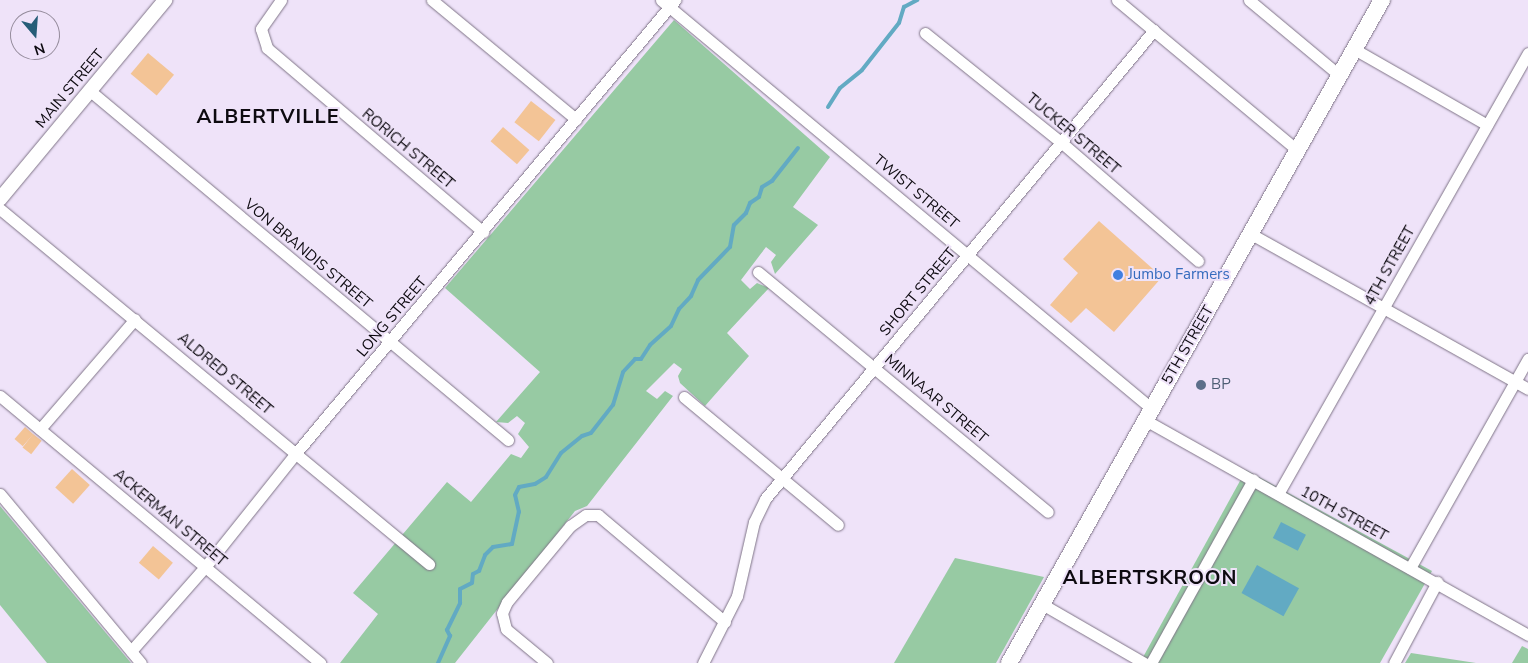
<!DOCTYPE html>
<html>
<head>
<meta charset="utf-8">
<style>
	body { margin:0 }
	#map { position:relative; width:1528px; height:663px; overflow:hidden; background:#efe3f9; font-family:"Nunito Sans",sans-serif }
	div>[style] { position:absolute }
	.green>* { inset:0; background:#97caa3 }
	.water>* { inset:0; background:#62aac3; transform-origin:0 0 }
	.stream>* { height:4px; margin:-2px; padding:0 2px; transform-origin:2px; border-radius:2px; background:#62aac3 }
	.building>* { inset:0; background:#f3c496; transform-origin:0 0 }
	.roads { filter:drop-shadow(0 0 1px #7f7487) drop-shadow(0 0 1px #7f7487) }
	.minor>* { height:11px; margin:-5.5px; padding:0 5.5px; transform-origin:5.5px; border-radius:5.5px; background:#fff }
	.tertiary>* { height:14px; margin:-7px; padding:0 7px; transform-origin:7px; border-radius:7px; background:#fff }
	.secondary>* { height:16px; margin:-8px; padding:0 8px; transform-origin:8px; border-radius:8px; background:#fff }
	.dots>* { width:14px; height:14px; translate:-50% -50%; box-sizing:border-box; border:2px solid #efe3f9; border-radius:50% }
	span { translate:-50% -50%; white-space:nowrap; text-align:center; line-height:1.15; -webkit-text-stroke:4px #efe3f9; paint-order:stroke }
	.street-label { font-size:15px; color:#0d0a10 }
	.shop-label { font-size:15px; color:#366cbe }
	.left { translate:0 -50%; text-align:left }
	.service-label { font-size:15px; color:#4e5e75 }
	.district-label { font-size:20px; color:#0d0a10; font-weight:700; letter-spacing:1px }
	.north { position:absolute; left:10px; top:10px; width:50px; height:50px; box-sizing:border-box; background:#efe3f9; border:1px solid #958c9c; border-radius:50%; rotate:162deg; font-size:14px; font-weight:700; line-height:20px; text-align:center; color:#0d0a10 }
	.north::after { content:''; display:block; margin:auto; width:18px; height:22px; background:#265d78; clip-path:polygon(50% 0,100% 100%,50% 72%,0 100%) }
</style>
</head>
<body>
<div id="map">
	<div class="green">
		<div style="clip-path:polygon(674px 20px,830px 157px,793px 207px,818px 225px,775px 274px,771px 262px,776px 255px,766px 247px,741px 280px,750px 289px,757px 283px,769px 288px,727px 333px,749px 356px,705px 406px,680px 383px,678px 376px,682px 369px,674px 363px,646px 391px,657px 399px,665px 391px,673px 396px,587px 506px,575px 511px,455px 663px,340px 663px,378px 614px,353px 593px,447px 482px,471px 502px,511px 454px,521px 458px,529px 447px,518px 434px,525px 423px,517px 416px,508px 423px,496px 422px,540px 372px,445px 288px)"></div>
		<div style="clip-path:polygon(1246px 470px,1432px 571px,1380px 663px,1148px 663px,1142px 659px)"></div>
		<div style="clip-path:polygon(0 506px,131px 663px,47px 663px,0 605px)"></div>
		<div style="clip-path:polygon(955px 558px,1044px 577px,996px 663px,894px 663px)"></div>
		<div style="clip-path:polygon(1522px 646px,1528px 649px,1528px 663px,1512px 663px)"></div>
		<div style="clip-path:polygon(1411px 653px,1476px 663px,1405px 663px)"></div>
	</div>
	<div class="water">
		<div style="left:1281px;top:522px;width:28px;height:18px;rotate:27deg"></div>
		<div style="left:1257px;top:565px;width:48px;height:32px;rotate:29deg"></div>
	</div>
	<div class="stream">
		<div style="left:828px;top:107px;width:22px;rotate:-58deg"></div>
		<div style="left:840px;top:88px;width:28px;rotate:-39deg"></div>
		<div style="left:862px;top:70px;width:60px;rotate:-51.8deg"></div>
		<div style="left:899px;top:23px;width:17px;rotate:-73deg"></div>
		<div style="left:904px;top:7px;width:15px;rotate:-28deg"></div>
		<div style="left:438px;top:663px;width:30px;rotate:-66deg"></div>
		<div style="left:450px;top:636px;width:7px;rotate:-117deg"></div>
		<div style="left:447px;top:630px;width:30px;rotate:-64deg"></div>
		<div style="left:460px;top:603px;width:14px;rotate:-90deg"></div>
		<div style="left:460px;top:589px;width:13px;rotate:-27deg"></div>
		<div style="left:472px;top:583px;width:9px;rotate:-84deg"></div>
		<div style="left:473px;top:574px;width:7px;rotate:-27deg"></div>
		<div style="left:479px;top:571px;width:17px;rotate:-69deg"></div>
		<div style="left:485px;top:555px;width:11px;rotate:-45deg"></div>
		<div style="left:493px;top:547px;width:19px;rotate:-9deg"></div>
		<div style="left:512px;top:544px;width:33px;rotate:-78deg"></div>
		<div style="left:519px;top:512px;width:17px;rotate:-103deg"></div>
		<div style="left:515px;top:495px;width:9px;rotate:-63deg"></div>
		<div style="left:519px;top:487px;width:16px;rotate:-11deg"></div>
		<div style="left:535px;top:484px;width:13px;rotate:-32deg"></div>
		<div style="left:546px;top:477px;width:28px;rotate:-58deg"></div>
		<div style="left:561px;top:453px;width:27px;rotate:-39deg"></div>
		<div style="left:582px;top:436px;width:9px;rotate:-18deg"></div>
		<div style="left:591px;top:433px;width:36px;rotate:-52deg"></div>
		<div style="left:613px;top:405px;width:34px;rotate:-73deg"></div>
		<div style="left:623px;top:372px;width:18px;rotate:-47deg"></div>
		<div style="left:635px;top:359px;width:6px"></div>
		<div style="left:641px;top:359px;width:17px;rotate:-57deg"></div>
		<div style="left:650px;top:345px;width:28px;rotate:-42deg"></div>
		<div style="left:671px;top:326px;width:19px;rotate:-65deg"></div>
		<div style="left:679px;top:309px;width:18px;rotate:-47deg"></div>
		<div style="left:691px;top:296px;width:17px;rotate:-66deg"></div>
		<div style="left:698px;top:280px;width:46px;rotate:-45.9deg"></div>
		<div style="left:730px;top:247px;width:22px;rotate:-80deg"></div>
		<div style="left:734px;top:225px;width:17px;rotate:-45deg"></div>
		<div style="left:746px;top:213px;width:11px;rotate:-68deg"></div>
		<div style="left:750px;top:203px;width:11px;rotate:-34deg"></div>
		<div style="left:759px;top:197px;width:10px;rotate:-73deg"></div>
		<div style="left:762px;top:187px;width:12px;rotate:-31deg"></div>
		<div style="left:772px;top:181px;width:42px;rotate:-51.8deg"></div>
	</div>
	<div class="building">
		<div style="left:148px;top:53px;width:34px;height:27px;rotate:40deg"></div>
		<div style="left:531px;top:101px;width:31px;height:27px;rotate:38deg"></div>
		<div style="left:503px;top:127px;width:35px;height:19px;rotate:41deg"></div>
		<div style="clip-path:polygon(1099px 221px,1162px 277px,1114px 332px,1086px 308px,1071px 323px,1050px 305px,1078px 273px,1063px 259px)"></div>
		<div style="left:25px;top:427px;width:11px;height:16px;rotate:41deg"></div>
		<div style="left:33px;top:434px;width:11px;height:17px;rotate:38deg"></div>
		<div style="left:72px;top:469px;width:24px;height:25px;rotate:42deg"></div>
		<div style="left:153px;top:546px;width:26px;height:22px;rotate:40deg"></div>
	</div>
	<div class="roads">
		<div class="minor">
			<div style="left:281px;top:0;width:35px;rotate:125deg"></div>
			<div style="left:261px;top:29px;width:20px;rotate:72deg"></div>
			<div style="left:267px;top:48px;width:284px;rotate:40.4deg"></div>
			<div style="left:432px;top:0;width:187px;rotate:39.6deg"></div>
			<div style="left:661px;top:0;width:638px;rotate:39.78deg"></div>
			<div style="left:1117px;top:0;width:233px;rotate:39.8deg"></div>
			<div style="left:1249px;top:0;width:117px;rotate:39.8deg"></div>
			<div style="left:925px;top:33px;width:176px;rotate:38.8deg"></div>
			<div style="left:1062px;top:143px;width:180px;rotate:40.9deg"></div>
			<div style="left:1354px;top:49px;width:153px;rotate:29.7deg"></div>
			<div style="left:89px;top:90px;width:546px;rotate:39.87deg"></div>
			<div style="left:0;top:209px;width:557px;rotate:39.61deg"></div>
			<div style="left:1251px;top:234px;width:317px;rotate:29.2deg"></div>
			<div style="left:758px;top:272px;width:376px;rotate:39.6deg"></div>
			<div style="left:0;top:396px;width:417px;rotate:39.8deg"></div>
			<div style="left:684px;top:397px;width:200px;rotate:39.7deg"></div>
			<div style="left:1145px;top:420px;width:439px;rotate:29.3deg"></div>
			<div style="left:40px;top:429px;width:145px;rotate:-49.2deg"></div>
			<div style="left:0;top:494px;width:220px;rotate:50.2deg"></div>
			<div style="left:1278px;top:494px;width:507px;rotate:-60.45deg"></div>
			<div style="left:1410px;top:568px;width:240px;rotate:-60.6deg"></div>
			<div style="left:1042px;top:604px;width:118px;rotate:30deg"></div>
			<div style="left:131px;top:651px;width:112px;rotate:-48.6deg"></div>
			<div style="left:205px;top:567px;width:146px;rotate:-51.4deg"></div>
			<div style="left:296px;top:453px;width:591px;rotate:-50.08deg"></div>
			<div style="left:547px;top:663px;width:53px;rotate:-140.3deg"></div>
			<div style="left:506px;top:629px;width:16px;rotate:-104deg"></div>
			<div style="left:502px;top:613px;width:12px;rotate:-66deg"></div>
			<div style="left:507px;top:602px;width:99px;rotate:-50.3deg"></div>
			<div style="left:570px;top:526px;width:19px;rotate:-35deg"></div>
			<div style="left:586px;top:515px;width:12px"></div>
			<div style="left:598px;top:515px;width:166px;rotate:40.1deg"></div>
			<div style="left:703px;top:663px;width:75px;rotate:-63.1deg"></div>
			<div style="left:737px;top:596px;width:76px;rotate:-77.1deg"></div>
			<div style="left:754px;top:522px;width:25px;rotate:-64deg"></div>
			<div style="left:765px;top:499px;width:609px;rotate:-50.33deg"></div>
			<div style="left:1151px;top:663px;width:210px;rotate:-60.9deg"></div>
			<div style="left:1394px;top:663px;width:92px;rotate:-62deg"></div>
		</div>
		<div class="tertiary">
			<div style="left:0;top:199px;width:259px;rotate:-50.3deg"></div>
		</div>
		<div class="secondary">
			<div style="left:1009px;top:663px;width:761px;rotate:-60.64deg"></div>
		</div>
	</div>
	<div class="dots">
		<div style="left:1118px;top:275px;background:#3f7fe0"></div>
		<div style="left:1201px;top:385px;background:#5c6f8a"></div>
	</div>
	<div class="street-label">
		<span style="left:70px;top:89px;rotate:-50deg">MAIN STREET</span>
		<span style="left:1073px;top:134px;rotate:40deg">TUCKER STREET</span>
		<span style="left:408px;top:149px;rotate:40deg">RORICH STREET</span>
		<span style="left:916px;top:192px;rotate:40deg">TWIST STREET</span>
		<span style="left:308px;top:254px;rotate:40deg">VON BRANDIS STREET</span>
		<span style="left:1390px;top:266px;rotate:-61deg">4TH STREET</span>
		<span style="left:918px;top:292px;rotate:-50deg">SHORT STREET</span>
		<span style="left:392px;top:317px;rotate:-50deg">LONG STREET</span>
		<span style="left:1188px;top:345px;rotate:-60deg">5TH STREET</span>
		<span style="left:225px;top:374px;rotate:40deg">ALDRED STREET</span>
		<span style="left:936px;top:399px;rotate:40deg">MINNAAR STREET</span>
		<span style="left:1344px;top:514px;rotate:29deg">10TH STREET</span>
		<span style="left:170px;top:518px;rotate:40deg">ACKERMAN STREET</span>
	</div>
	<div class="shop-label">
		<span class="left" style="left:1128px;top:275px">Jumbo Farmers</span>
	</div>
	<div class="service-label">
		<span class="left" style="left:1211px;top:385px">BP</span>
	</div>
	<div class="district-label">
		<span style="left:268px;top:116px">ALBERTVILLE</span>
		<span style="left:1150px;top:577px">ALBERTSKROON</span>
	</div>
	<div class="north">N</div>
</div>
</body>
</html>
